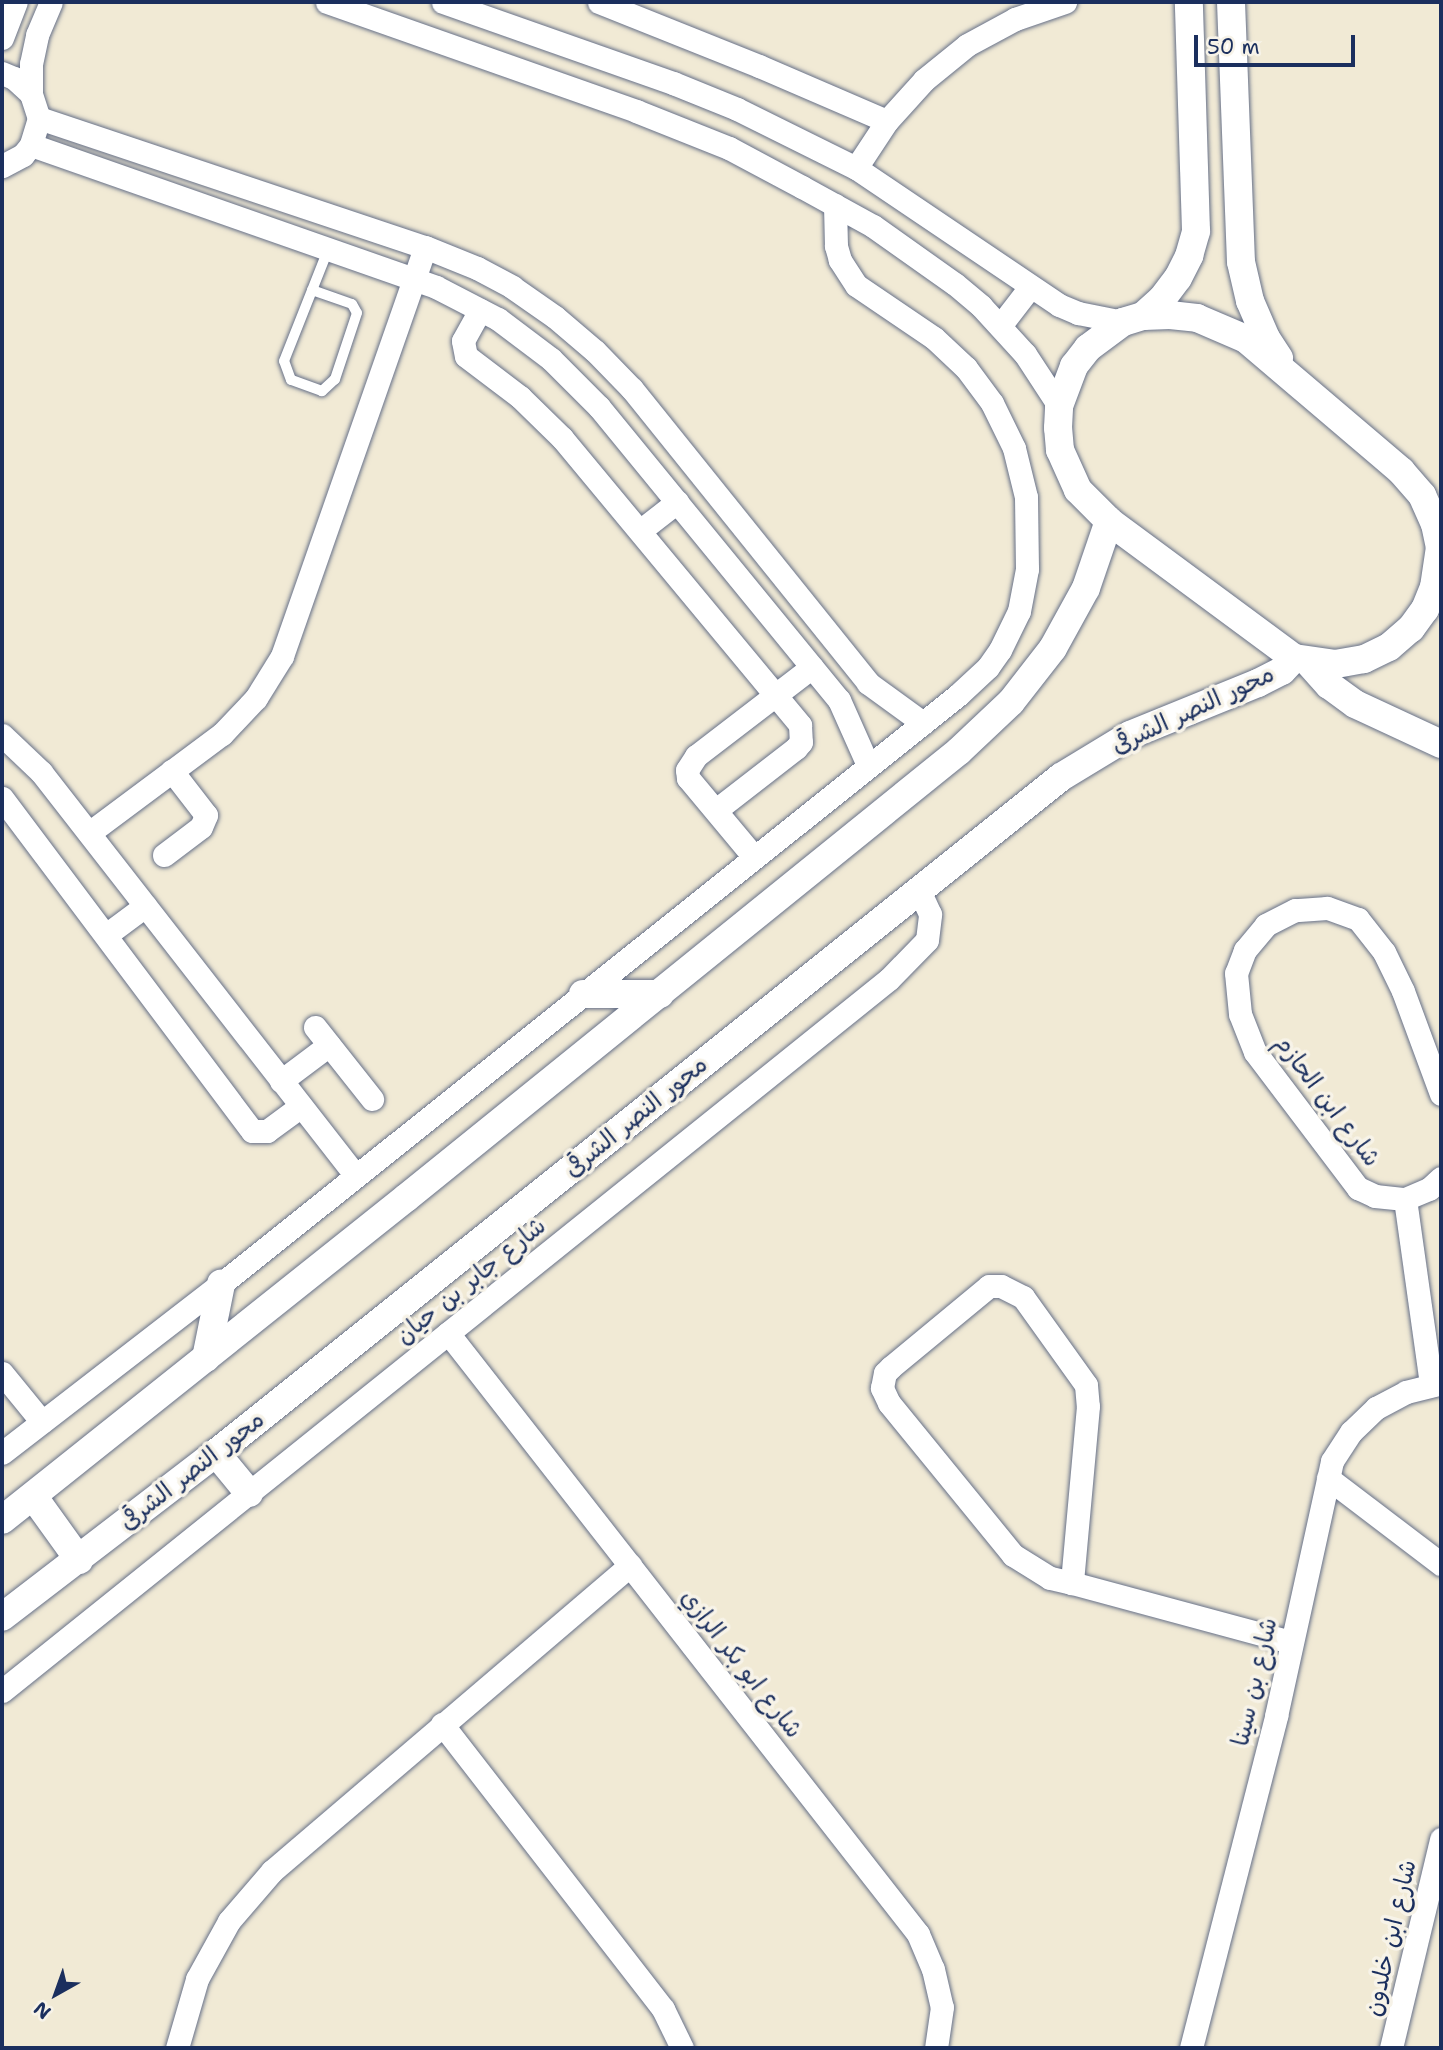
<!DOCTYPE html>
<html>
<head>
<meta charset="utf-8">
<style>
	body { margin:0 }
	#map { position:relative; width:1443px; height:2050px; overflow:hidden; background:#f1ead5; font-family:"Shantell Sans","Playpen Sans Arabic",sans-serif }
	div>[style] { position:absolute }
	.roads { filter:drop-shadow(0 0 2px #667088) drop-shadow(0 0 2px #667088) }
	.service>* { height:10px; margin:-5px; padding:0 5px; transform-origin:5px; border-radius:5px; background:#fff }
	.minor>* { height:23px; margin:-11.5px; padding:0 11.5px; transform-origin:11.5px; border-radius:11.5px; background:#fff }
	.tertiary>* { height:28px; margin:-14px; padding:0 14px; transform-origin:14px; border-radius:14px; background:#fff }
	span { translate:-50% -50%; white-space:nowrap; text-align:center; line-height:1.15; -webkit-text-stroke:7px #f7f3e8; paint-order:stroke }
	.street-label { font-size:24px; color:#1b2f5e }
	.frame { position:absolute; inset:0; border:4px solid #1b2f5e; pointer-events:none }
	.north { position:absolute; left:21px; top:1959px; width:70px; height:70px; -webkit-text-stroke:5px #f7f3e8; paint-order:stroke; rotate:220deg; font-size:19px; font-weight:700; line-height:28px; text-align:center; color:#1b2f5e }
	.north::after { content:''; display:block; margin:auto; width:24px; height:32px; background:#1b2f5e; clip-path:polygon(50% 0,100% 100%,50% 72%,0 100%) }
	.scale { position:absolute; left:1194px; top:35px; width:161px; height:32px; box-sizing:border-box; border:4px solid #1b2f5e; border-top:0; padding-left:9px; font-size:21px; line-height:24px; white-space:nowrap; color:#1b2f5e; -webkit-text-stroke:5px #f7f3e8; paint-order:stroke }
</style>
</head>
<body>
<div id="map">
	<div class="roads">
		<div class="service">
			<div style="left:312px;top:290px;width:42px;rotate:19.3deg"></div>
			<div style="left:352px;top:304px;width:10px;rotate:61deg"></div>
			<div style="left:357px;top:313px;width:70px;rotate:108.4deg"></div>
			<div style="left:335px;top:379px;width:18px;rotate:137deg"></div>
			<div style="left:322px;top:391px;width:33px;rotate:-160deg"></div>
			<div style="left:291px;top:380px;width:20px;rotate:-110deg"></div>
			<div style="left:284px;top:361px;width:119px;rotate:-68.4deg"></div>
		</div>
		<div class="minor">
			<div style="left:327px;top:2px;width:328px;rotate:19.4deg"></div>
			<div style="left:636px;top:111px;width:100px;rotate:21.7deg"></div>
			<div style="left:729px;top:148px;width:83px;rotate:28.1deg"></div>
			<div style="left:802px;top:187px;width:81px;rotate:28.8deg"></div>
			<div style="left:873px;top:226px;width:100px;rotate:35.3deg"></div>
			<div style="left:955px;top:284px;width:34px;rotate:40deg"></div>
			<div style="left:981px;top:306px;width:65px;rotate:47.5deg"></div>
			<div style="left:1025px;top:354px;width:62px;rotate:56.8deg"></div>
			<div style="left:443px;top:2px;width:244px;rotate:19.4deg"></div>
			<div style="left:673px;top:83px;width:69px;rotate:22.1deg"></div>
			<div style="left:737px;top:109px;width:133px;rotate:26.4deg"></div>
			<div style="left:856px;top:168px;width:245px;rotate:34deg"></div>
			<div style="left:1059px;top:305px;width:21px;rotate:23deg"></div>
			<div style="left:1078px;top:313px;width:46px;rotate:11.3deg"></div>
			<div style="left:599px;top:2px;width:172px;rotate:21.8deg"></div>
			<div style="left:759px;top:66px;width:139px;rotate:23.3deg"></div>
			<div style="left:2px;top:38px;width:39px;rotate:-69deg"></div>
			<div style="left:2px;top:73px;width:13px;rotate:23deg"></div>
			<div style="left:14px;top:78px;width:23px;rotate:43deg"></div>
			<div style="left:31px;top:94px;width:25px;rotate:72deg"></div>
			<div style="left:39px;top:118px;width:28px;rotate:107deg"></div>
			<div style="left:31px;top:145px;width:13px;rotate:129deg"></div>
			<div style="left:23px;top:155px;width:24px;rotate:152deg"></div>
			<div style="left:31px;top:94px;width:30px;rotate:-90deg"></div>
			<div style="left:31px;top:64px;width:30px;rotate:-78deg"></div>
			<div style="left:37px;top:35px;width:36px;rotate:-67deg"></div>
			<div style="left:39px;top:118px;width:407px;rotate:18.5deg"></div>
			<div style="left:425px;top:247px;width:56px;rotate:22deg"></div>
			<div style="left:477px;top:268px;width:40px;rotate:28deg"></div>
			<div style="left:512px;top:287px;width:52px;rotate:34.9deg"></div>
			<div style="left:555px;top:317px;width:52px;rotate:40.4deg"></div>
			<div style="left:595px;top:351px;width:53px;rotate:45.8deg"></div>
			<div style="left:632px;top:389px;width:377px;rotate:51.2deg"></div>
			<div style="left:868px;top:683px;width:68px;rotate:36deg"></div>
			<div style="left:31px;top:145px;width:429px;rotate:19.3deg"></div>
			<div style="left:436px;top:287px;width:70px;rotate:27.3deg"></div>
			<div style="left:498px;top:319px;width:66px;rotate:37deg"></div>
			<div style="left:551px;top:359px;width:68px;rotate:45deg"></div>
			<div style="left:599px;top:407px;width:379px;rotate:50.7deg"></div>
			<div style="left:839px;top:700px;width:71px;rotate:66deg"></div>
			<div style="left:856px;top:168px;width:56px;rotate:-56.6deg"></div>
			<div style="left:887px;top:121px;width:55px;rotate:-47.9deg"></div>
			<div style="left:924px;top:80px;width:55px;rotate:-39.1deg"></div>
			<div style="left:967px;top:45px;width:55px;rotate:-28.4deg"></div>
			<div style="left:1015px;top:19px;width:53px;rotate:-18.8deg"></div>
			<div style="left:480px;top:310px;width:35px;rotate:119deg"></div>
			<div style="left:463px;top:341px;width:15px;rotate:79deg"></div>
			<div style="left:466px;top:356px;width:68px;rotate:37.2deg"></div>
			<div style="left:520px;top:397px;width:59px;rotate:44.3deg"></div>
			<div style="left:562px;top:438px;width:373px;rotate:50.3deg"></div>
			<div style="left:800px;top:725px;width:17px;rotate:87deg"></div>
			<div style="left:801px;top:742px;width:8px;rotate:130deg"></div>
			<div style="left:796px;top:748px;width:101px;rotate:142.2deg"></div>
			<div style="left:1000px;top:326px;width:49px;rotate:-52.4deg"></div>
			<div style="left:641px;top:530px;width:46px;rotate:-37.9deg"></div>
			<div style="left:2px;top:735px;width:54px;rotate:43.5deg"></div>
			<div style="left:41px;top:772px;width:512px;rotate:52.06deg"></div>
			<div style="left:2px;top:798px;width:416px;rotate:53.1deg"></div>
			<div style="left:252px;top:1131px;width:15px"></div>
			<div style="left:267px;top:1131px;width:42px;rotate:-36.3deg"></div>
			<div style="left:89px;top:833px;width:166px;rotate:-36.7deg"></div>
			<div style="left:222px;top:734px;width:50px;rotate:-46.6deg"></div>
			<div style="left:256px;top:698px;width:49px;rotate:-58.2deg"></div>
			<div style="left:282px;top:656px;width:433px;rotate:-70.7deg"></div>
			<div style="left:164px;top:855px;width:46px;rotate:-37.1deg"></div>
			<div style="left:201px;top:827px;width:13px;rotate:-67deg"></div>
			<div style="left:206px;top:815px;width:56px;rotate:-127.7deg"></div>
			<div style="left:754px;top:857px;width:103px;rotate:-129.9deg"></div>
			<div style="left:688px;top:778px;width:8px;rotate:-97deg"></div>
			<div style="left:687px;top:770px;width:17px;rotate:-57deg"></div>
			<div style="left:696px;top:756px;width:146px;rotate:-37.5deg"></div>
			<div style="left:106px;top:935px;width:49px;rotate:-36.6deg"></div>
			<div style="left:315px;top:1027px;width:92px;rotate:51.6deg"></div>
			<div style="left:281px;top:1081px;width:60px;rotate:-36.9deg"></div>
			<div style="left:1441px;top:1094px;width:110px;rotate:-110.3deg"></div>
			<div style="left:1403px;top:991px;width:43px;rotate:-116deg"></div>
			<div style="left:1384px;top:952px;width:42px;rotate:-128.2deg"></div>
			<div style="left:1358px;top:919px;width:33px;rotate:-160deg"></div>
			<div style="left:1327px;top:908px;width:32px;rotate:176deg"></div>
			<div style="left:1295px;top:910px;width:33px;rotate:153deg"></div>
			<div style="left:1266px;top:925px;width:33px;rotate:130deg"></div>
			<div style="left:1245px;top:950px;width:25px;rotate:111deg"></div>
			<div style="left:1236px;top:973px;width:41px;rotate:84.4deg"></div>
			<div style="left:1240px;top:1014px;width:41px;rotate:68.5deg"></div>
			<div style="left:1255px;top:1052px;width:171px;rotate:52.9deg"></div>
			<div style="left:1358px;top:1188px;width:19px;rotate:25deg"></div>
			<div style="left:1375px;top:1196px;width:30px;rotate:6deg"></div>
			<div style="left:1405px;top:1199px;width:26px;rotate:-23deg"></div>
			<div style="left:1429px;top:1189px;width:16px;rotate:-43deg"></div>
			<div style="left:1405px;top:1199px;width:188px;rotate:82deg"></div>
			<div style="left:448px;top:1333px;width:763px;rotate:51.97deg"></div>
			<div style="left:918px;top:1934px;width:38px;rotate:67deg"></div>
			<div style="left:933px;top:1969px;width:39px;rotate:77deg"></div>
			<div style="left:942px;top:2007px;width:41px;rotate:98.3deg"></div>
			<div style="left:2px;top:1373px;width:63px;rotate:50.8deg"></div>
			<div style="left:2px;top:1453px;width:277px;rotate:-37.7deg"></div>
			<div style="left:221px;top:1284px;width:943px;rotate:-38.63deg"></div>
			<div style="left:958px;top:695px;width:41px;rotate:-43deg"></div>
			<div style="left:988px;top:667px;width:21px;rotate:-55deg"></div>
			<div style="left:1000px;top:650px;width:43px;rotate:-64deg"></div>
			<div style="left:1019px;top:611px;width:43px;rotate:-79.2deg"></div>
			<div style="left:1027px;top:569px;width:72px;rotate:-90.8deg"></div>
			<div style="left:1026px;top:497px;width:50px;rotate:-103.8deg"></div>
			<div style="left:1014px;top:448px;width:50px;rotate:-116.1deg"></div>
			<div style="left:992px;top:403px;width:44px;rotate:-126.6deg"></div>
			<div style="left:966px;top:368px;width:44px;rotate:-136.8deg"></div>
			<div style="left:934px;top:338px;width:94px;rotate:-145.8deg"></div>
			<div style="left:856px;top:285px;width:30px;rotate:-123deg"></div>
			<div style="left:840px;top:260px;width:15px;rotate:-106deg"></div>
			<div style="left:836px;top:246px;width:41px;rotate:-91.4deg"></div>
			<div style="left:1328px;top:1478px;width:142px;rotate:37.3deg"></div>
			<div style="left:1072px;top:1583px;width:23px;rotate:-167deg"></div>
			<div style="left:1050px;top:1578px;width:44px;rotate:-148.1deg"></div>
			<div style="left:1013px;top:1555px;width:196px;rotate:-129.2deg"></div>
			<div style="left:889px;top:1403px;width:17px;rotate:-115deg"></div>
			<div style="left:882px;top:1388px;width:15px;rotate:-79deg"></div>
			<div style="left:885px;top:1373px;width:8px;rotate:-45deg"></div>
			<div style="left:891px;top:1367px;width:127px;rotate:-39.6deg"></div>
			<div style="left:989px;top:1286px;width:12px"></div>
			<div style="left:1001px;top:1286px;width:25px;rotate:27deg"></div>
			<div style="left:1023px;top:1297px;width:108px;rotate:54.4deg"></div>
			<div style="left:1086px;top:1385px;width:21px;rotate:85deg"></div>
			<div style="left:1088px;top:1406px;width:178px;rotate:95.2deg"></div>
			<div style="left:1072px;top:1583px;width:227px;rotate:15.1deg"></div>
			<div style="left:2px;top:1691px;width:1137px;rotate:-38.75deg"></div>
			<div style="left:889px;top:979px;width:54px;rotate:-45.7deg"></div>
			<div style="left:927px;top:940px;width:26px;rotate:-83deg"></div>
			<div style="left:930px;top:914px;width:26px;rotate:-115deg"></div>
			<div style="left:442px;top:1724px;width:361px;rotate:52.2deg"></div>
			<div style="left:663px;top:2009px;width:43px;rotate:64deg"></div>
			<div style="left:177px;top:2048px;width:72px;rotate:-73.8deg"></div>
			<div style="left:197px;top:1979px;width:66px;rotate:-61.1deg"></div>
			<div style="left:229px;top:1921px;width:66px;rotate:-49.3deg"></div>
			<div style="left:272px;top:1871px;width:471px;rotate:-40.5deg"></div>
			<div style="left:1191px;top:2048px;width:343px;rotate:-75.6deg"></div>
			<div style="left:1276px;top:1716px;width:261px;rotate:-77.6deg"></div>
			<div style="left:1332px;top:1461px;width:35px;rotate:-57deg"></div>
			<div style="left:1351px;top:1432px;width:35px;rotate:-44deg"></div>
			<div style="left:1376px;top:1408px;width:34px;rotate:-28deg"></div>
			<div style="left:1406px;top:1392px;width:36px;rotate:-14deg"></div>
			<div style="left:1391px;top:2048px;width:215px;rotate:-76.5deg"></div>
		</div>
		<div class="tertiary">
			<div style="left:1231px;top:2px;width:260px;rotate:87.8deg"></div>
			<div style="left:1241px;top:262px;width:40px;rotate:77deg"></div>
			<div style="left:1250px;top:301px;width:40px;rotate:66.6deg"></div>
			<div style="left:1266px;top:338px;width:24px;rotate:57deg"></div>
			<div style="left:1170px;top:315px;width:27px;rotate:6deg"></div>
			<div style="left:1197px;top:318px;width:53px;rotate:23.2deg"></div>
			<div style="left:1246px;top:339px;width:204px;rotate:40.4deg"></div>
			<div style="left:1401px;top:471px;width:32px;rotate:49deg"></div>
			<div style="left:1422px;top:495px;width:32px;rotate:66deg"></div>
			<div style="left:1435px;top:524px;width:24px;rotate:78deg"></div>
			<div style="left:1440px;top:547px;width:40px;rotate:98.5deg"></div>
			<div style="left:1434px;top:587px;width:24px;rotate:112deg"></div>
			<div style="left:1425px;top:609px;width:24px;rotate:126deg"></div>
			<div style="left:1411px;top:628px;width:29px;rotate:139deg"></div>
			<div style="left:1389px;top:647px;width:28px;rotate:154deg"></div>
			<div style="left:1364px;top:659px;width:28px;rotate:170deg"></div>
			<div style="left:1336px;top:664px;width:42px;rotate:-171.9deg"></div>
			<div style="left:1294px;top:658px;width:230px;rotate:-143.5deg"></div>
			<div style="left:1109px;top:521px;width:44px;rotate:-135deg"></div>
			<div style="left:1078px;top:490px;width:44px;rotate:-114.2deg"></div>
			<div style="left:1060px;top:450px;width:22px;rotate:-95deg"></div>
			<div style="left:1058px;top:428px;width:22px;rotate:-87deg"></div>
			<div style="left:1059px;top:406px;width:43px;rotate:-69.4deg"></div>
			<div style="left:1074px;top:366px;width:23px;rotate:-52deg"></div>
			<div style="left:1088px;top:348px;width:44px;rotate:-36.6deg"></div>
			<div style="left:1123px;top:322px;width:21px;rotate:-17deg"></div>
			<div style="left:1143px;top:316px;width:27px;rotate:-2deg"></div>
			<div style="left:1143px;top:316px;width:25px;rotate:-42deg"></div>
			<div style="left:1162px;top:299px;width:26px;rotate:-53deg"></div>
			<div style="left:1178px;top:278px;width:25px;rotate:-63deg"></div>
			<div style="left:1189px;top:256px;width:26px;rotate:-74deg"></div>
			<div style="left:1196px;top:231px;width:229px;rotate:-91.8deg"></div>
			<div style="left:1308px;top:662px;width:31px;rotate:48deg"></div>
			<div style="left:1329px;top:685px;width:32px;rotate:36deg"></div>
			<div style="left:1355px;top:704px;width:95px;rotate:24.9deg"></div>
			<div style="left:583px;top:994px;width:77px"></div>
			<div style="left:206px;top:1358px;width:76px;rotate:-78.5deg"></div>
			<div style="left:216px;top:1453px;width:52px;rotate:50.5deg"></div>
			<div style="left:33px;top:1496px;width:79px;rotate:54.3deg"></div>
			<div style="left:2px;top:1520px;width:517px;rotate:-38.56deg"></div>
			<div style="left:406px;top:1198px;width:711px;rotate:-38.95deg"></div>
			<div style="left:959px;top:751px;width:71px;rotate:-43.3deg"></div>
			<div style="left:1011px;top:702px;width:68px;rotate:-52.1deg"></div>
			<div style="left:1053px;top:648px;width:68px;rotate:-61.2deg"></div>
			<div style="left:1086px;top:588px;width:71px;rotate:-71.1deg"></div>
			<div style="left:2px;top:1617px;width:270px;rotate:-37.5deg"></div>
			<div style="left:216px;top:1453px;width:1082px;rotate:-38.66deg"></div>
			<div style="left:1061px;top:777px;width:81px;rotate:-31.3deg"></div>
			<div style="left:1130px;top:735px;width:138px;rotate:-22.1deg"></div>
			<div style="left:1258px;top:683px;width:27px;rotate:-27deg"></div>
			<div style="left:1282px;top:671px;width:18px;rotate:-47deg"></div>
		</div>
	</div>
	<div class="street-label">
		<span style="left:1193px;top:710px;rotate:-25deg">محور النصر الشرقى</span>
		<span style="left:1327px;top:1101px;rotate:53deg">شارع ابن الحازم</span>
		<span style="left:636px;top:1117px;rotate:-39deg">محور النصر الشرقى</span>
		<span style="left:471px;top:1281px;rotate:-39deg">شارع جابر بن حيان</span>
		<span style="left:192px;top:1471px;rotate:-38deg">محور النصر الشرقى</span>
		<span style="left:741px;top:1664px;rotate:52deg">شارع ابو بكر الرازي</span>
		<span style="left:1255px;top:1682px;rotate:-77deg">شارع بن سينا</span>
		<span style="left:1391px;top:1938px;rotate:-77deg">شارع ابن خلدون</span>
	</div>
	<div class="frame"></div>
	<div class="north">N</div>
	<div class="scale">50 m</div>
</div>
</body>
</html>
